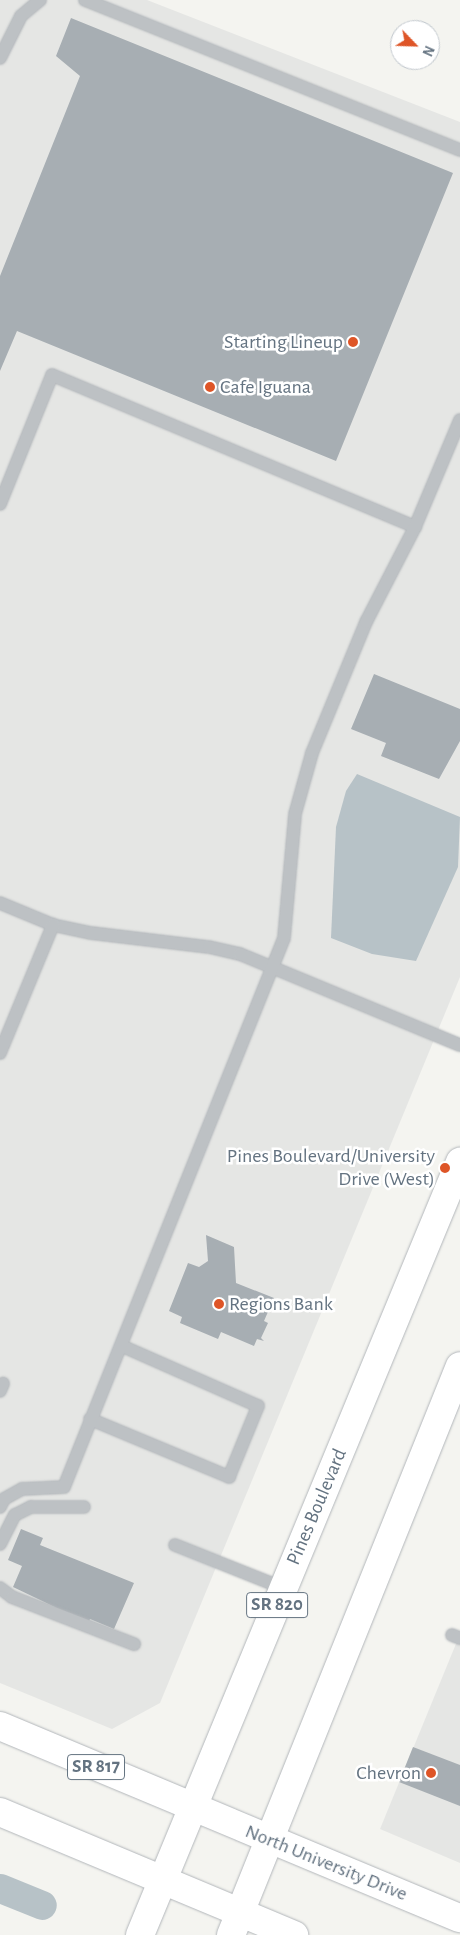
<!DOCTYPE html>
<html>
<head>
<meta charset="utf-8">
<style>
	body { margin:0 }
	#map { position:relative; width:460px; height:1935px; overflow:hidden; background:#f4f4f0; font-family:"Alegreya Sans",sans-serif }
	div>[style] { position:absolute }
	.built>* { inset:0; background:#e5e6e4 }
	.water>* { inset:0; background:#b7c2c7 }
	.canal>* { height:29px; margin:-14.5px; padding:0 14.5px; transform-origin:14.5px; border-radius:14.5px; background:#b7c2c7 }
	.building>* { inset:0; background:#a7aeb3 }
	.roads { filter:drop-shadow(0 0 1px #b2b6ba) drop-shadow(0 0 1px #b2b6ba) }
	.lane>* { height:12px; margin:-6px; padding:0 6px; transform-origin:6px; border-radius:6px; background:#bdc1c4 }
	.primary>* { height:28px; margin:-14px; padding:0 14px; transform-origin:14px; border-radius:14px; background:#fff }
	.highway>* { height:28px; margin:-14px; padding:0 14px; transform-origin:14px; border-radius:14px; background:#fff }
	.dots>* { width:14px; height:14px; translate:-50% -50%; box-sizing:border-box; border:2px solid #fff; border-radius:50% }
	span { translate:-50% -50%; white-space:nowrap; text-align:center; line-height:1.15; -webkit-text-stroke:5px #fff; paint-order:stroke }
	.shield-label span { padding:1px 4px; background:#fff; border:1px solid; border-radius:4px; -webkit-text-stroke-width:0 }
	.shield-label { font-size:19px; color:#647381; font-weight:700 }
	.poi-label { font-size:20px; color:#647381 }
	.right { translate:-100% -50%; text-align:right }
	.left { translate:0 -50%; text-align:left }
	.street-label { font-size:20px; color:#647381 }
	.north { position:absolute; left:390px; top:20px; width:50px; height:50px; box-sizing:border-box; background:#fff; border:1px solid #c1c7cd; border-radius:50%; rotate:114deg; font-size:14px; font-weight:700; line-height:20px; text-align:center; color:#647381 }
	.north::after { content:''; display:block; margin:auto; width:18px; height:22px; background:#de5527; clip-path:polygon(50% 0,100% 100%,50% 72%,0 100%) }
</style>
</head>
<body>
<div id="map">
	<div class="built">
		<div style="clip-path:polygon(0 0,147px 0,460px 122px,460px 977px,160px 1703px,112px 1729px,0 1683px)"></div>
		<div style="clip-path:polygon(460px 1634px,460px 1863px,380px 1829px)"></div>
	</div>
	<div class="water">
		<div style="clip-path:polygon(357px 774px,460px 817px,458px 867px,416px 961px,372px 954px,331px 938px,336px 827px,346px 791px)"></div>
	</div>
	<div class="canal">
		<div style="left:0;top:1888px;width:45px;rotate:22deg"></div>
	</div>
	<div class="building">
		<div style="clip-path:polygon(71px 18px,453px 173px,336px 461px,17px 331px,0 371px,0 276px,80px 76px,56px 56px)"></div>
		<div style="clip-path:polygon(374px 674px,460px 709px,460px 741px,439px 779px,381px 756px,386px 743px,351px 729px)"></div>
		<div style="clip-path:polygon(206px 1235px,234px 1247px,236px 1283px,274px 1298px,264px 1321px,268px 1323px,261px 1338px,264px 1341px,257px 1339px,254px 1346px,221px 1332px,218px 1339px,180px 1323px,182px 1317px,169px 1311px,188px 1263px,199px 1267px,208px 1261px)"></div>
		<div style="clip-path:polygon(21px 1529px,43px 1538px,40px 1545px,134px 1583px,114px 1629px,90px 1619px,88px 1623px,13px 1587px,22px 1566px,8px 1560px)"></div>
		<div style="clip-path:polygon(413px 1747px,460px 1765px,460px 1806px,399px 1782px)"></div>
	</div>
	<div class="roads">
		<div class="lane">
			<div style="left:85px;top:0;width:404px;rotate:21.8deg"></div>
			<div style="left:0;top:58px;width:47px;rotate:-63.4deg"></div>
			<div style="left:21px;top:16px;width:25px;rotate:-40deg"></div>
			<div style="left:0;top:504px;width:139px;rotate:-68deg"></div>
			<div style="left:52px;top:375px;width:394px;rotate:22.7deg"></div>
			<div style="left:0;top:903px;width:57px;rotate:22.5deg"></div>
			<div style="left:53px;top:925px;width:39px;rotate:12deg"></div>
			<div style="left:91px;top:933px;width:119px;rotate:6.8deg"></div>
			<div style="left:209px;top:947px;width:32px;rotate:13deg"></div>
			<div style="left:240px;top:954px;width:238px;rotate:22.5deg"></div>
			<div style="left:0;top:1053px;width:139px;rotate:-67.5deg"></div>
			<div style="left:0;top:1391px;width:8px;rotate:-67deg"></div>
			<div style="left:90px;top:1419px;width:151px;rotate:22.6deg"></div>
			<div style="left:229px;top:1477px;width:77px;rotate:-67.8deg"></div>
			<div style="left:258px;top:1406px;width:149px;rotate:-156.2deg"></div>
			<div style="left:0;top:1507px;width:9px;rotate:-63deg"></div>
			<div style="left:4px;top:1499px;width:21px;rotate:-29deg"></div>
			<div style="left:22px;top:1489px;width:42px;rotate:-2.7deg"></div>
			<div style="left:64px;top:1487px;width:591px;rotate:-68.16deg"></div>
			<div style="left:284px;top:938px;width:124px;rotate:-84.9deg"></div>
			<div style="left:295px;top:814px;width:63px;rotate:-74.4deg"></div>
			<div style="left:312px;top:753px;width:142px;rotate:-67.6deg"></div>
			<div style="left:366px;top:622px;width:107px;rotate:-62.7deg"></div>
			<div style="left:415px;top:527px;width:116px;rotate:-67.2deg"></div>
			<div style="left:0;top:1544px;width:33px;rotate:-63deg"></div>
			<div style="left:15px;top:1515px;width:18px;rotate:-27deg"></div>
			<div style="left:31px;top:1507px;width:53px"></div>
			<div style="left:175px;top:1545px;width:116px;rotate:21.7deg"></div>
			<div style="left:0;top:1588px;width:15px;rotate:37deg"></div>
			<div style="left:12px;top:1597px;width:131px;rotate:21.1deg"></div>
			<div style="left:452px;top:1635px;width:9px;rotate:21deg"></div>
		</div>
		<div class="primary">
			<div style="left:0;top:1726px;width:498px;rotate:22.7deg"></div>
			<div style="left:0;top:1812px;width:319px;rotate:22.7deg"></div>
		</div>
		<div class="highway">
			<div style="left:140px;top:1935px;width:837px;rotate:-67.51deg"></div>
			<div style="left:231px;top:1935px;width:613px;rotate:-68.08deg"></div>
		</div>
	</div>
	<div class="dots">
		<div style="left:353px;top:342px;background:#de5527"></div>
		<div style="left:210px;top:387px;background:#de5527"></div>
		<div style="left:445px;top:1168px;background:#de5527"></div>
		<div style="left:219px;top:1304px;background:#de5527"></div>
		<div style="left:431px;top:1773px;background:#de5527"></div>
	</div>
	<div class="shield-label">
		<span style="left:277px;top:1605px">SR 820</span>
		<span style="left:96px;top:1767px">SR 817</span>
	</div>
	<div class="poi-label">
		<span class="right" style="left:343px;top:342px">Starting Lineup</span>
		<span class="left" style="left:220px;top:387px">Cafe Iguana</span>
		<span class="right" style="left:435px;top:1168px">Pines Boulevard/University<br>Drive (West)</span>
		<span class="left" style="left:229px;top:1304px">Regions Bank</span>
		<span class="right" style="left:421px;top:1773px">Chevron</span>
	</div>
	<div class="street-label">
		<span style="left:317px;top:1507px;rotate:-67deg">Pines Boulevard</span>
		<span style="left:326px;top:1863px;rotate:22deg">North University Drive</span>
	</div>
	<div class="north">N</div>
</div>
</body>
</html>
